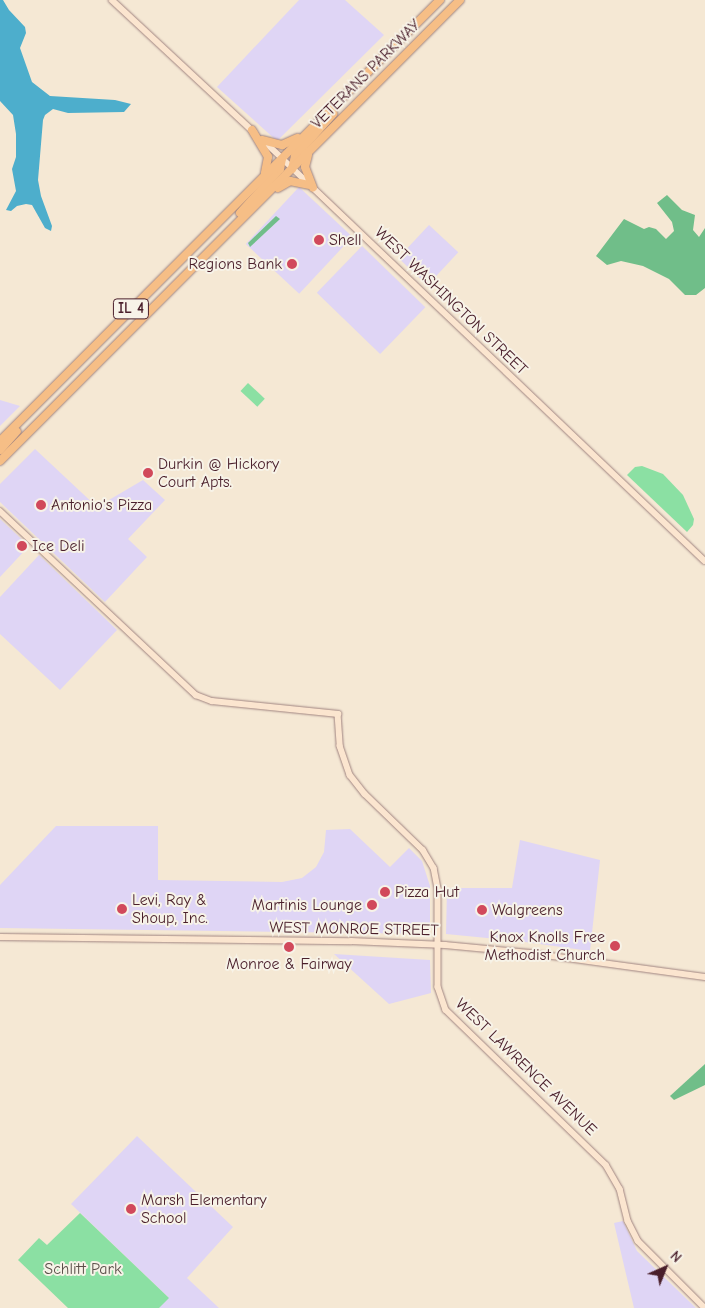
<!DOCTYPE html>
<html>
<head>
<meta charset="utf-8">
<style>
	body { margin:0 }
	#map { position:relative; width:705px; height:1308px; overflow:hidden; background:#f5e8d4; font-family:"Comic Neue",sans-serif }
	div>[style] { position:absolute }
	.built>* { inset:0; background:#dfd5f5; transform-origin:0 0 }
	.green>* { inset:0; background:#8be0a3; transform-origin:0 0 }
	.forest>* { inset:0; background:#70be89 }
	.water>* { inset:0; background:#4daecc }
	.roads { filter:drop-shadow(0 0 1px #a08480) drop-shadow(0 0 1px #a08480) }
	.secondary>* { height:5.5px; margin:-2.75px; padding:0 2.75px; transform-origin:2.75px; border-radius:2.75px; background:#fbe5cf }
	.highway>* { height:8px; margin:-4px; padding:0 4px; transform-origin:4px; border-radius:4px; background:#f6be86 }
	.dots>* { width:14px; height:14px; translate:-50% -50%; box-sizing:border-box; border:2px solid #f7f3e8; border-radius:50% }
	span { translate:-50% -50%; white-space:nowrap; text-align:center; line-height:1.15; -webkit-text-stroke:4px #f7f3e8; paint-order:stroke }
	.shield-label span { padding:1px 4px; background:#f7f3e8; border:1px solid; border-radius:4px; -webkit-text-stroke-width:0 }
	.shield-label { font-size:15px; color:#4a1f2b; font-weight:700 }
	.street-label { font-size:16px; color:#4a1f2b }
	.poi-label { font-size:16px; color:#4a1f2b }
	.left { translate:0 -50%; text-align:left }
	.right { translate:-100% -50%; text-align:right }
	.park-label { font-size:16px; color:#5a4f49 }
	.north { position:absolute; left:640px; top:1243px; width:50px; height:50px; -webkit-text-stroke:4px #f7f3e8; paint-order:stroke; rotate:44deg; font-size:14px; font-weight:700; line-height:20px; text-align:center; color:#4a1f2b }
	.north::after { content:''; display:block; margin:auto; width:18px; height:22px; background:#4a1f2b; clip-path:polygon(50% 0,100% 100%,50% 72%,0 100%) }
</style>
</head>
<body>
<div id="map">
	<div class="built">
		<div style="clip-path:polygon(299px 0,345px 0,384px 35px,277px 141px,217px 87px)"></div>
		<div style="left:299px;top:187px;width:73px;height:78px;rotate:43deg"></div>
		<div style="left:429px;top:225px;width:40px;height:45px;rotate:43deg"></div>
		<div style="left:362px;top:246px;width:88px;height:65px;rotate:44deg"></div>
		<div style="clip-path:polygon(0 400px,20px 406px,0 426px)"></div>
		<div style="clip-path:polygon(35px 449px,97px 507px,143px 480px,165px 500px,128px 539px,147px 557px,105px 602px,0 502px,0 484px)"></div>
		<div style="clip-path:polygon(0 519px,29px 546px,0 577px)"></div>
		<div style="clip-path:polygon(39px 555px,117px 630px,60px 690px,0 634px,0 597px)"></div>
		<div style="clip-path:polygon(56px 826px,158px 826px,158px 880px,282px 882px,302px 878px,316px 867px,324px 852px,326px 830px,350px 829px,390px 867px,409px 848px,422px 861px,430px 886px,430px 934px,0 928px,0 885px)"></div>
		<div style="clip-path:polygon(520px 840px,600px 860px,590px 951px,518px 941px,446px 934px,447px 888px,512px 888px)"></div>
		<div style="clip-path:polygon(334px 954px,430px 960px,431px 993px,389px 1004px)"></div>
		<div style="clip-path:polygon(137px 1136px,233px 1227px,187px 1278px,219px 1308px,159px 1308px,168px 1297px,71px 1204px)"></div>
		<div style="clip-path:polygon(623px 1221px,637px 1251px,696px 1308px,634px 1308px,614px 1223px)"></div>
	</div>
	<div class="green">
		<div style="left:248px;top:383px;width:23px;height:11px;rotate:43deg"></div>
		<div style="clip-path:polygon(642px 466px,663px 474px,683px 495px,694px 519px,693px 525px,687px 532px,627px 475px,635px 467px)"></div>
		<div style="clip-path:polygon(80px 1213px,169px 1298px,159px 1308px,68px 1308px,18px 1260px,39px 1238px,47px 1245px)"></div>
	</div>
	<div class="forest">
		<div style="clip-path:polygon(667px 195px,682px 210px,695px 215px,693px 230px,699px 237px,705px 228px,705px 288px,696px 295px,685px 295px,669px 279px,643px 266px,621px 261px,607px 265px,596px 256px,624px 219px,644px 229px,649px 227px,656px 229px,666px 239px,674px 231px,672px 222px,657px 203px)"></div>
		<div style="clip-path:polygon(276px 216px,280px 219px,250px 247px,248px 243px)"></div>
		<div style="clip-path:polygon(705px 1064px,705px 1085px,674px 1100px,670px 1096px)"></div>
	</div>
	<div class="water">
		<div style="clip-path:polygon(0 0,3px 0,9px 10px,25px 27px,26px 33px,20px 48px,32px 82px,50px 96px,115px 100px,131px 104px,124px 112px,68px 113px,53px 109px,45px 115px,43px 120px,38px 180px,41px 196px,52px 226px,51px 231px,45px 228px,32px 205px,26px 204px,17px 206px,11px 211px,6px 210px,16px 191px,12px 169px,16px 157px,16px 134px,13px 115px,0 101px)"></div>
	</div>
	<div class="roads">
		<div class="secondary">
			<div style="left:112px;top:0;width:194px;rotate:42.9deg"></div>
			<div style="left:263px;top:140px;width:610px;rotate:43.61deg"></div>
			<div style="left:0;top:511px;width:269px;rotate:43.2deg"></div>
			<div style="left:196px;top:695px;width:17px;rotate:21deg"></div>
			<div style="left:212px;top:701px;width:127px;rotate:5.9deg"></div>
			<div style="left:338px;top:714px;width:32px;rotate:86deg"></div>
			<div style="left:340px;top:746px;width:31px;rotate:71deg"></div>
			<div style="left:350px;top:775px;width:24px;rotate:52deg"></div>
			<div style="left:365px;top:794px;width:81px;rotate:44deg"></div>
			<div style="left:423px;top:850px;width:21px;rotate:59deg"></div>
			<div style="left:434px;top:868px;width:21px;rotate:79deg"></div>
			<div style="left:438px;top:889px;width:98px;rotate:90deg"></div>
			<div style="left:438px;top:987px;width:24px;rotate:71deg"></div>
			<div style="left:446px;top:1010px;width:223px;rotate:44.1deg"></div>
			<div style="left:606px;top:1165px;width:28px;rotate:60deg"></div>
			<div style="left:620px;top:1189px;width:33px;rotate:76deg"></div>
			<div style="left:628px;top:1221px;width:22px;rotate:63deg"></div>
			<div style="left:638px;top:1241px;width:95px;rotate:45deg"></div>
			<div style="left:0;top:937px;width:351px;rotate:0.7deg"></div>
			<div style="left:351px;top:941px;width:94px;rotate:2.4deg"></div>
			<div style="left:445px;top:945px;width:85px;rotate:5.4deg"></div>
			<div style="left:530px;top:953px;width:177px;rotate:7.8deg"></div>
		</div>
		<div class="highway">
			<div style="left:252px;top:130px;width:31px;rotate:59deg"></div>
			<div style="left:268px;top:157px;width:16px;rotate:101deg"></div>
			<div style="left:262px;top:140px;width:21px;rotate:14deg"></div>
			<div style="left:282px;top:145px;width:17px;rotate:-25deg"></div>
			<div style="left:308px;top:155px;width:12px;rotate:104deg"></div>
			<div style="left:305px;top:167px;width:22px;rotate:69deg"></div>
			<div style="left:292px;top:169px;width:13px;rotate:-77deg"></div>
			<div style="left:295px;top:156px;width:57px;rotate:-47.9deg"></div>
			<div style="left:278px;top:188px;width:14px;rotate:-30deg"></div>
			<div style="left:290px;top:181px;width:19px;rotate:12deg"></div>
			<div style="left:240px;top:213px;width:59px;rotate:-47.7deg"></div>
			<div style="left:280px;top:169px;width:10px;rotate:-79deg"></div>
			<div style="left:0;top:441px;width:623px;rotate:-45.07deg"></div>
			<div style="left:0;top:450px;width:25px;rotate:-48deg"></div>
			<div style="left:0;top:461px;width:651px;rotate:-45.06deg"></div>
		</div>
	</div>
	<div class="dots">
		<div style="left:319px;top:240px;background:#d1495b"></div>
		<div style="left:292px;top:264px;background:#d1495b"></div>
		<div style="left:148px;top:473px;background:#d1495b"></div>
		<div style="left:41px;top:505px;background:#d1495b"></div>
		<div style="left:22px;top:546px;background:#d1495b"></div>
		<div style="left:385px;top:892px;background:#d1495b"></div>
		<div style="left:372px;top:905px;background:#d1495b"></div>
		<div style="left:122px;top:909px;background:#d1495b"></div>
		<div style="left:482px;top:910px;background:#d1495b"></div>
		<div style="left:615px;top:946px;background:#d1495b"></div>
		<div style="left:289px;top:947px;background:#d1495b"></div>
		<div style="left:131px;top:1209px;background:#d1495b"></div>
	</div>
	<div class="shield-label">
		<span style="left:131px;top:309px">IL 4</span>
	</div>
	<div class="street-label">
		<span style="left:366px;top:74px;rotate:-45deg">VETERANS PARKWAY</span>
		<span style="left:451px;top:301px;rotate:44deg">WEST WASHINGTON STREET</span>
		<span style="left:354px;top:929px;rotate:1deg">WEST MONROE STREET</span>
		<span style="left:526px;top:1067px;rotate:44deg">WEST LAWRENCE AVENUE</span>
	</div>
	<div class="poi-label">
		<span class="left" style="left:329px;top:240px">Shell</span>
		<span class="right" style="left:282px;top:264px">Regions Bank</span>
		<span class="left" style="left:158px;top:473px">Durkin @ Hickory<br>Court Apts.</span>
		<span class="left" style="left:51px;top:505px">Antonio's Pizza</span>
		<span class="left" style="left:32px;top:546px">Ice Deli</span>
		<span class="left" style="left:395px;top:892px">Pizza Hut</span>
		<span class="left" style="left:132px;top:909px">Levi, Ray &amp;<br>Shoup, Inc.</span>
		<span class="right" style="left:362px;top:905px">Martinis Lounge</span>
		<span class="left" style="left:492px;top:910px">Walgreens</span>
		<span class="right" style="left:605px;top:946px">Knox Knolls Free<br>Methodist Church</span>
		<span style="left:289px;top:964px">Monroe &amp; Fairway</span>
		<span class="left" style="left:141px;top:1209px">Marsh Elementary<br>School</span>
	</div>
	<div class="park-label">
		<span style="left:83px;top:1269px">Schlitt Park</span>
	</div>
	<div class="north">N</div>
</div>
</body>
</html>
